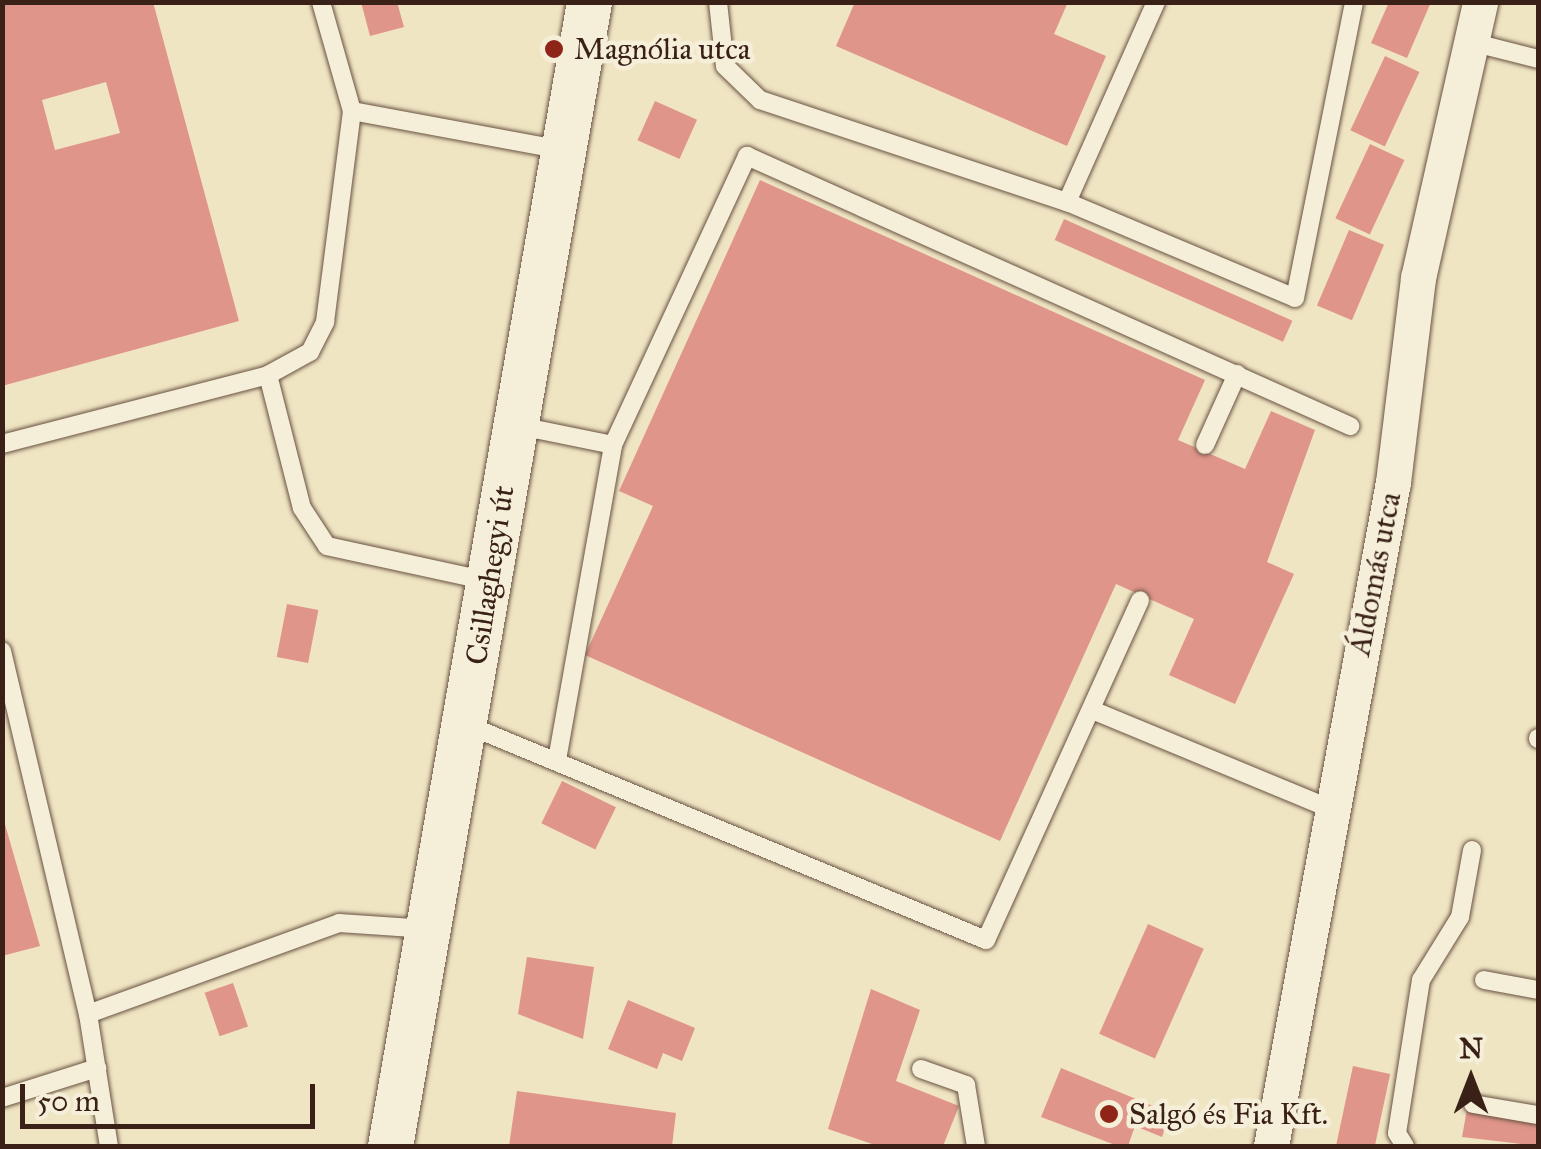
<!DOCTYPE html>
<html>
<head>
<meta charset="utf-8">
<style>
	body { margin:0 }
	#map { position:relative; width:1541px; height:1149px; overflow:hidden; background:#f0e5c3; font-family:"IM FELL Great Primer",serif }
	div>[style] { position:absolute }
	.building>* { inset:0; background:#e0958a; transform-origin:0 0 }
	.roads { filter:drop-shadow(0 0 2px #685242) drop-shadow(0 0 2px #685242) }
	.service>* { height:18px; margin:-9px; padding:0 9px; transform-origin:9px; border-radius:9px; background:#f5eed8 }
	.minor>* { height:35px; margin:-17.5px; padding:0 17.5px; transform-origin:17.5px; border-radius:17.5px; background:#f5eed8 }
	.tertiary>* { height:45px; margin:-22.5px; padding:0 22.5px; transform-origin:22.5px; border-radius:22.5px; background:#f5eed8 }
	.dots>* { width:28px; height:28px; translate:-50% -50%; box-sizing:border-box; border:5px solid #f5eed8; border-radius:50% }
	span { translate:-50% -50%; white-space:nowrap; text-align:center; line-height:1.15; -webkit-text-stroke:9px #f5eed8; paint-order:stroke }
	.poi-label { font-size:30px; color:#3a2117 }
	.left { translate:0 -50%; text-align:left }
	.street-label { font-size:30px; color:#3a2117 }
	.frame { position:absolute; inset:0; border:5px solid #3a2117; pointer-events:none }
	.north { position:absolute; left:1421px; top:1029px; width:100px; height:100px; -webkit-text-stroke:8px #f5eed8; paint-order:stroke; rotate:0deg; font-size:28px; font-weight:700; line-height:40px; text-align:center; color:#3a2117 }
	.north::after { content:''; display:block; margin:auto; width:35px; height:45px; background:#3a2117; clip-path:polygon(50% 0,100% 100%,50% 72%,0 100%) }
	.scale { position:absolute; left:20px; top:1084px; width:295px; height:45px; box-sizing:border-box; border:5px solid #3a2117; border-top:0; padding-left:12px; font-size:30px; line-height:35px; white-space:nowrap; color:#3a2117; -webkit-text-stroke:8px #f5eed8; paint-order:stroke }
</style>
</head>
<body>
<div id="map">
	<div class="building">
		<div style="clip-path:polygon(evenodd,2px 2px,153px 2px,239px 321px,2px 386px,2px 2px,106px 82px,120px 133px,55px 150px,42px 100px,106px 82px)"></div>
		<div style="clip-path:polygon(361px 2px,397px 2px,404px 27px,370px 36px)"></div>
		<div style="clip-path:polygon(855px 2px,1068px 2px,1054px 34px,1106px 56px,1067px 146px,836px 46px)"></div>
		<div style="clip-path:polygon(1389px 2px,1431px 2px,1407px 58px,1371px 43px)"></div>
		<div style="left:1385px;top:56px;width:38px;height:82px;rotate:25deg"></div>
		<div style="left:655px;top:101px;width:46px;height:43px;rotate:24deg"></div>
		<div style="left:1370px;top:144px;width:38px;height:82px;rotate:25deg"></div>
		<div style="clip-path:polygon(760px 180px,1205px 380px,1178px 440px,1245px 469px,1271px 411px,1315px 430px,1267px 562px,1294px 574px,1235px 704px,1169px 675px,1194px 619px,1116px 584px,1000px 841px,585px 655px,653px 506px,619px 491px)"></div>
		<div style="left:1064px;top:219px;width:250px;height:23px;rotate:24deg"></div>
		<div style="left:1349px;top:230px;width:38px;height:82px;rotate:23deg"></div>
		<div style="left:287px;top:604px;width:32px;height:54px;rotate:11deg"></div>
		<div style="left:562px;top:781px;width:60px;height:47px;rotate:26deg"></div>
		<div style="clip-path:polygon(2px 814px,40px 946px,2px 956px)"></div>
		<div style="left:1148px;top:924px;width:61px;height:120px;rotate:24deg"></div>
		<div style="clip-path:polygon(527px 957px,594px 967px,583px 1039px,518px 1014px)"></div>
		<div style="left:233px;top:983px;width:46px;height:30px;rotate:71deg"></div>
		<div style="clip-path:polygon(871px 989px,920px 1010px,896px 1081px,959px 1106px,943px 1146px,878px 1146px,828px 1129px)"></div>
		<div style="clip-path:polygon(628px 1000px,695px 1028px,682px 1061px,663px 1053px,657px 1069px,608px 1049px)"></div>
		<div style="left:1353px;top:1066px;width:38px;height:81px;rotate:12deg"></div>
		<div style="clip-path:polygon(1061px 1068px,1170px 1113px,1162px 1137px,1135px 1126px,1128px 1146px,1118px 1146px,1041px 1117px)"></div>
		<div style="clip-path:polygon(517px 1091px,676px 1113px,672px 1146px,509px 1146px)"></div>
		<div style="clip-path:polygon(1467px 1109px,1538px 1122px,1538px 1146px,1462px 1137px)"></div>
	</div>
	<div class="roads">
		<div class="service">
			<div style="left:718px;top:2px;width:64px;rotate:83.8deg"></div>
			<div style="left:725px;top:66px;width:49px;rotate:44.2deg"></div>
			<div style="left:760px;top:100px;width:324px;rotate:18.4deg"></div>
			<div style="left:1156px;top:2px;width:219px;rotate:114deg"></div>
			<div style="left:1067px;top:202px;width:247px;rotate:22.8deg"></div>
			<div style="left:1295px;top:298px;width:302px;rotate:-78.7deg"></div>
			<div style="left:1471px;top:42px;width:69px;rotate:14.2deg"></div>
			<div style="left:352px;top:111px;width:214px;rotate:10.5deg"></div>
			<div style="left:268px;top:375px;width:137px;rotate:75.7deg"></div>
			<div style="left:302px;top:508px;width:45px;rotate:56.7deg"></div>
			<div style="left:327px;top:546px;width:165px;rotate:12.3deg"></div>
			<div style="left:515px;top:425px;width:100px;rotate:11.5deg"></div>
			<div style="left:2px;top:444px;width:275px;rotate:-14.5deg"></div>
			<div style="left:268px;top:375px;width:48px;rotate:-28.7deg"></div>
			<div style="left:310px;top:352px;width:34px;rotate:-63deg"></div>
			<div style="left:325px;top:322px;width:213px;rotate:-82.7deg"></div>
			<div style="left:352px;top:111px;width:113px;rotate:-105.9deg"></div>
			<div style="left:1205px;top:445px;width:78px;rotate:-65.7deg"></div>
			<div style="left:2px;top:651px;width:373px;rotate:76.7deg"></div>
			<div style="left:88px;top:1014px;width:134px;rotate:81deg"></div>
			<div style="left:1092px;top:710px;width:256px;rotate:22.5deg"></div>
			<div style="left:465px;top:724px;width:564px;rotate:22.52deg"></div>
			<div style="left:986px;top:940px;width:373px;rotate:-65.6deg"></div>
			<div style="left:1538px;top:738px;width:1px;rotate:90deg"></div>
			<div style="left:557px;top:760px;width:320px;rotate:-79.9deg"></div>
			<div style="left:613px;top:445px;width:319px;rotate:-65.1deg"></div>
			<div style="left:747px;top:156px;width:661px;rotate:24.12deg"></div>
			<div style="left:1484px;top:980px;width:55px;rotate:10.5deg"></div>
			<div style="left:88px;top:1014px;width:267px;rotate:-19.9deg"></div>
			<div style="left:339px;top:923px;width:89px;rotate:3.9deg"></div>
			<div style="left:921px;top:1069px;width:48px;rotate:19.6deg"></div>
			<div style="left:966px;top:1085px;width:62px;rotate:80.7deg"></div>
			<div style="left:2px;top:1098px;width:100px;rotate:-17.5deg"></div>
			<div style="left:1473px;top:1104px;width:66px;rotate:9.6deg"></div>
			<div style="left:1405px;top:1146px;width:15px;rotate:-122deg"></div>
			<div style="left:1397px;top:1133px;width:155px;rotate:-81.1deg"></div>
			<div style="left:1421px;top:980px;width:74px;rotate:-58.2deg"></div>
			<div style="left:1460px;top:917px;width:68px;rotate:-79.8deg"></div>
		</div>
		<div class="minor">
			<div style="left:1271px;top:1146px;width:675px;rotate:-79.59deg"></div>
			<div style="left:1393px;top:482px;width:206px;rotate:-83deg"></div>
			<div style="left:1418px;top:278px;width:283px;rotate:-77.3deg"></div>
		</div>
		<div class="tertiary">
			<div style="left:390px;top:1146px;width:1161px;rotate:-80.13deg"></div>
		</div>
	</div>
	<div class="dots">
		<div style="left:554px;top:49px;background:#8f2418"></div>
		<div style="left:1109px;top:1114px;background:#8f2418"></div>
	</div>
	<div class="poi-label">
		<span class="left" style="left:574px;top:49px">Magnólia utca</span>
		<span class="left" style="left:1129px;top:1114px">Salgó és Fia Kft.</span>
	</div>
	<div class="street-label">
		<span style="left:1375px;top:574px;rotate:-79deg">Áldomás utca</span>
		<span style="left:490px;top:575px;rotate:-81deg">Csillaghegyi út</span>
	</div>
	<div class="frame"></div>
	<div class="north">N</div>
	<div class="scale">50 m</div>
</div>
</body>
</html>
